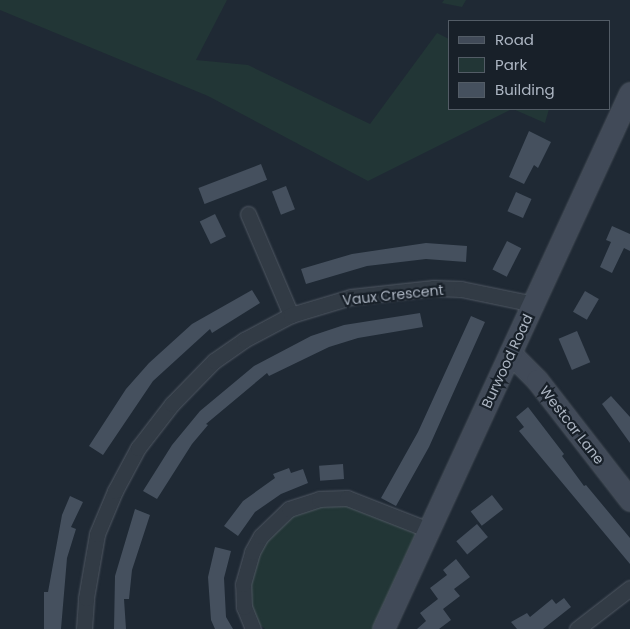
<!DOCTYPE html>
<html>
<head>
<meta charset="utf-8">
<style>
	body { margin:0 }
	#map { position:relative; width:630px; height:629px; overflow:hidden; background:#1f2934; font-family:Poppins,sans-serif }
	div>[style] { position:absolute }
	.green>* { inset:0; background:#223636 }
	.building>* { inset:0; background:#45505e; transform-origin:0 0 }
	.roads { filter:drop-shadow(0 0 1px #505863) drop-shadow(0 0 1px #505863) }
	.street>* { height:15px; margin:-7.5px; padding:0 7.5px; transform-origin:7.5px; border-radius:7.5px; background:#323b45 }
	.secondary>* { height:21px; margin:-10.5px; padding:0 10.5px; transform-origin:10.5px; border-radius:10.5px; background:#414a58 }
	span { translate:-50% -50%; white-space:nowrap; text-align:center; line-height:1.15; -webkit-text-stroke:4.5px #182029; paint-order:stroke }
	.street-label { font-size:14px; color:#acb5c2 }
	.legend { position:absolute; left:448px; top:20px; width:162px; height:90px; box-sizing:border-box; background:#182029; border:1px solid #535c66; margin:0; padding:6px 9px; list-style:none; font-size:15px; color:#acb5c2 }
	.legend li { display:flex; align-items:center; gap:10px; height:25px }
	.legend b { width:25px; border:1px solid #535c66 }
</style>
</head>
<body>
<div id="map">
	<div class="green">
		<div style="clip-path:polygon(0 0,227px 0,196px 60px,248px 65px,370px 124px,437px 33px,449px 39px,449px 109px,512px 109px,368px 181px,208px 96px,0 10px)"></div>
		<div style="clip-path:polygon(444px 0,466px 0,462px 7px,442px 3px)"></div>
		<div style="clip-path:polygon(513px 109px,549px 109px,545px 123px)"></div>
		<div style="clip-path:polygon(349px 503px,417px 532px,373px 629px,265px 629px,256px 621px,246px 592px,258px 548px,280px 522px,310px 505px)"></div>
	</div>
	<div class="building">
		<div style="clip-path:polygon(529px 131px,551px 142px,538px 168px,534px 165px,524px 184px,509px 177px)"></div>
		<div style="left:261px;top:164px;width:17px;height:67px;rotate:69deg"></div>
		<div style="left:286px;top:186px;width:25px;height:15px;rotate:69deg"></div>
		<div style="left:516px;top:192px;width:17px;height:21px;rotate:24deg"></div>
		<div style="left:215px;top:214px;width:25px;height:17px;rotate:64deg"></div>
		<div style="clip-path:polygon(612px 226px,630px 234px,630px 251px,624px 248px,612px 273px,600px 267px,611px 242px,606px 240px)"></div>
		<div style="left:507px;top:241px;width:16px;height:32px;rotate:27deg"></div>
		<div style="clip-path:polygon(426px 243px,467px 246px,466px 262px,426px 259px,367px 266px,306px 284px,301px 269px,352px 254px)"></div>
		<div style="clip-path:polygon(252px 290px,260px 303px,212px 333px,210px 329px,153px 381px,103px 455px,89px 446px,126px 389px,149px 363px,192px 324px)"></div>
		<div style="left:585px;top:291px;width:16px;height:24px;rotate:30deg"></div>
		<div style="clip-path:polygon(420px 313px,423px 327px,358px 338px,329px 347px,269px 376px,267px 373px,206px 424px,208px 425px,192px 444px,157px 499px,143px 491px,172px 445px,200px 411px,254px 366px,311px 336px,344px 325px)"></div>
		<div style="clip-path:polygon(471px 316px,485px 322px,429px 447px,396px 506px,381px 498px,418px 432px)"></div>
		<div style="left:577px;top:331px;width:34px;height:20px;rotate:67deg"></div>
		<div style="clip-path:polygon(611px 396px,630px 417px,630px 443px,602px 404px)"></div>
		<div style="clip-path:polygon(528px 407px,564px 454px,562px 456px,584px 486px,586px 485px,630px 538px,630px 564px,519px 431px,524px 427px,516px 417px)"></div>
		<div style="left:343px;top:464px;width:15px;height:24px;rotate:86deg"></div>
		<div style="clip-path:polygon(289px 468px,291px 473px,303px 469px,308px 483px,281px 494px,255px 512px,238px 536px,224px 526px,243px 501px,275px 478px,273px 474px)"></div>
		<div style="left:492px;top:495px;width:18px;height:27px;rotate:52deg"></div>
		<div style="clip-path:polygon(70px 496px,83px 502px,71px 527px,76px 529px,67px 558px,61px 629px,44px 629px,44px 592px,48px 592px,62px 515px)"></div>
		<div style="clip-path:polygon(135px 509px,150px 515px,132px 570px,129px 599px,124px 599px,126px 629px,114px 629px,115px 576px)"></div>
		<div style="left:477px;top:524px;width:17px;height:27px;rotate:50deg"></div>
		<div style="clip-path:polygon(215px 547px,231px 551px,224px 578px,226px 617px,233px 629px,215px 629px,211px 620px,208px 577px)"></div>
		<div style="clip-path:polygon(456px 559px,470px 577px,454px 589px,460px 596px,443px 609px,451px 620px,439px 629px,417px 629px,426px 621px,420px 613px,438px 599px,430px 588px,447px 575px,443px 570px)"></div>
		<div style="clip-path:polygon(564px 598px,571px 607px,543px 629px,517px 629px,511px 622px,527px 613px,530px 617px,552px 599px,556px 604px)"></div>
	</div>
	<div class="roads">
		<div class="street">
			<div style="left:248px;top:214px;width:110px;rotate:66.9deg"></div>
			<div style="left:84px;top:629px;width:31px;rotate:-86deg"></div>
			<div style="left:86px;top:598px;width:65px;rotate:-80.2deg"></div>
			<div style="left:97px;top:534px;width:47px;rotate:-67.3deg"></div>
			<div style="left:115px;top:491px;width:49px;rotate:-61.9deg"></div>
			<div style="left:138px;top:448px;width:56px;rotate:-52.3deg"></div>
			<div style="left:172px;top:404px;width:60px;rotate:-45.7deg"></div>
			<div style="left:214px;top:361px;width:37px;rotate:-35deg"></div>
			<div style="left:244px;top:340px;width:53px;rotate:-28deg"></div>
			<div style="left:291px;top:315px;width:63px;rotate:-16.7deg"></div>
			<div style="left:351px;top:297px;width:83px;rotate:-6.2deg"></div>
			<div style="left:434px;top:288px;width:27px;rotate:2deg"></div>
			<div style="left:461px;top:289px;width:75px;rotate:11.6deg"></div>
			<div style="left:253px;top:629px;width:24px;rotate:-112deg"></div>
			<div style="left:244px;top:607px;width:23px;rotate:-92deg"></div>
			<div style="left:243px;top:584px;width:33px;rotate:-74deg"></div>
			<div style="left:252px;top:552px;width:18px;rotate:-61deg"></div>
			<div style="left:261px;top:536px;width:39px;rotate:-44deg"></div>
			<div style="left:289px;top:509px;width:32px;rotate:-18deg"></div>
			<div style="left:319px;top:499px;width:28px;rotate:-2deg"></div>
			<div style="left:347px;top:498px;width:88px;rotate:21.3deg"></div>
			<div style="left:577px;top:629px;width:67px;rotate:-37.7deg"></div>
		</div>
		<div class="secondary">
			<div style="left:510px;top:353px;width:38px;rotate:45deg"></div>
			<div style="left:537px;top:380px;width:152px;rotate:52.2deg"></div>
			<div style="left:383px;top:629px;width:590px;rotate:-65.26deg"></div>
		</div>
	</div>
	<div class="street-label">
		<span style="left:393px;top:295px;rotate:-6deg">Vaux Crescent</span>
		<span style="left:507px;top:361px;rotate:-65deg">Burwood Road</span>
		<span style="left:572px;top:425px;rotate:52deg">Westcar Lane</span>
	</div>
	<ul class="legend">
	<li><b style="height:6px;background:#414a58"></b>Road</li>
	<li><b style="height:14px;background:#223636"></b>Park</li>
	<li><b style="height:14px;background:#45505e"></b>Building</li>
	</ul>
</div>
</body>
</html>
